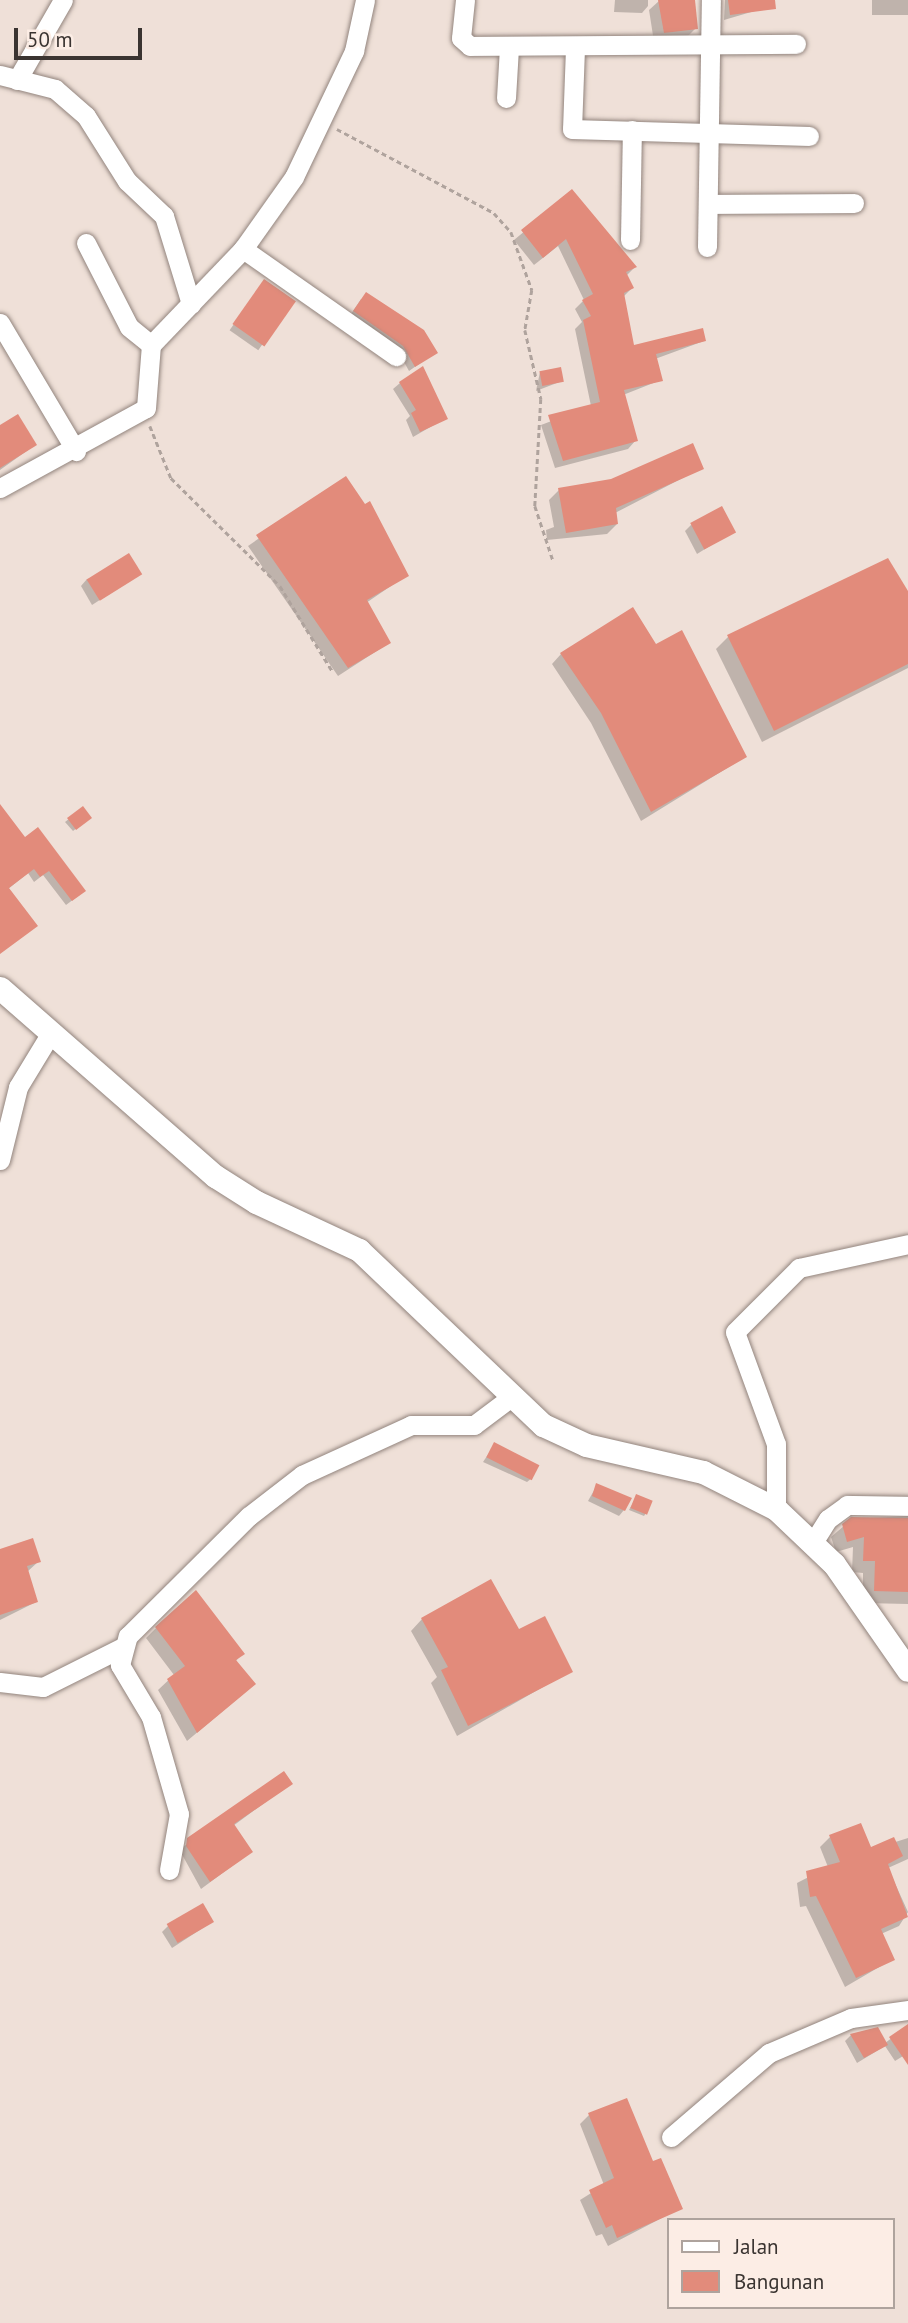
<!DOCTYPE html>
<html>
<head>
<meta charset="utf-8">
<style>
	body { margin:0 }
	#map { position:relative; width:908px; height:2323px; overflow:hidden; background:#efe0d8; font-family:"PT Sans",sans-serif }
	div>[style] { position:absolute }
	.shadow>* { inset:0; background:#0003; transform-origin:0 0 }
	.building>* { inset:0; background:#e28b7b; transform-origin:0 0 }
	.path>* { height:2.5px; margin-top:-1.25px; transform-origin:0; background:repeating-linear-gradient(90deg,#afa39d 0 5px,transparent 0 8.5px) }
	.roads { filter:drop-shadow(0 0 2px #92847d) drop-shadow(0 0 2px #92847d) }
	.minor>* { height:19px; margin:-9.5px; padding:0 9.5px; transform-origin:9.5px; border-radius:9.5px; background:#fff }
	.tertiary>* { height:23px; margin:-11.5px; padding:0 11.5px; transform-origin:11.5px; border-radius:11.5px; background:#fff }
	span { translate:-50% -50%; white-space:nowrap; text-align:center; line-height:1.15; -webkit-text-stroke:6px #fcede5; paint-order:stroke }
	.legend { position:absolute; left:667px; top:2218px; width:228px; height:91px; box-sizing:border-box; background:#fcede5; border:2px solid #aea39d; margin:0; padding:9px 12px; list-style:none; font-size:21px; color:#3a3431 }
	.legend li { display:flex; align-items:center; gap:14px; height:35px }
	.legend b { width:35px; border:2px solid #aea39d }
	.scale { position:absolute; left:14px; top:28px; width:128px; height:32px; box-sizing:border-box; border:4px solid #3a3431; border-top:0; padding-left:9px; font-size:21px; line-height:24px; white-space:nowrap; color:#3a3431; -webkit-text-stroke:5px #fcede5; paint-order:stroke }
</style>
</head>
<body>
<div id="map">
	<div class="shadow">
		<div style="clip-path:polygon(615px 0,648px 0,648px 6px,642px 13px,614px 12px)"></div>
		<div style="clip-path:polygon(693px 0,696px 28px,686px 38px,654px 42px,649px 10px,659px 1px)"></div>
		<div style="clip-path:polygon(725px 0,757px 0,758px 10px,724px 20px)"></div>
		<div style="left:872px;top:0;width:36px;height:15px"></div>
		<div style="clip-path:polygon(572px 192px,635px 267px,626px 276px,632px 288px,623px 297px,632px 347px,704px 341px,655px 359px,661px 380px,623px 395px,636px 440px,628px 449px,555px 468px,541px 425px,591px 406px,575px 329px,582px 322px,575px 309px,584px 300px,558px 246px,534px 265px,514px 240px)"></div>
		<div style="left:264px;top:281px;width:35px;height:60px;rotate:35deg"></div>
		<div style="clip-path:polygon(361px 299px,436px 352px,409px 371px,398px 351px,349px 317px)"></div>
		<div style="clip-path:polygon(540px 372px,562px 381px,536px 391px)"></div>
		<div style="clip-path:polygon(400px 383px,446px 418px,413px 437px,406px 420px,410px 416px,393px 389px)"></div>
		<div style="clip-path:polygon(0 427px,35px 445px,0 470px)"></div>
		<div style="clip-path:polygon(702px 468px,615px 513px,617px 524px,607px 534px,547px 540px,546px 530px,554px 527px,549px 500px,559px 490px)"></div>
		<div style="clip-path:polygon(346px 478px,407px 575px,366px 603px,389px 643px,338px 676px,248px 546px)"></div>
		<div style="clip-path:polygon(691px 525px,734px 531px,697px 554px,685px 531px)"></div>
		<div style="clip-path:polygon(887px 561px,908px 593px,908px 668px,762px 742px,716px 649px,728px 637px)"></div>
		<div style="clip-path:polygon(140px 574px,92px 605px,81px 586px,87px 579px)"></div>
		<div style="clip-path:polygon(656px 647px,745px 757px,641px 821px,591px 723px,552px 664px,561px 654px)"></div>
		<div style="clip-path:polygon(83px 808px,87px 820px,73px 831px,65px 822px)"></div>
		<div style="clip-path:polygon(0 812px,78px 896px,66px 905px,43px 875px,34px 882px,28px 873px,8px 889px,0 954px)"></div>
		<div style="clip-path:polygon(495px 1444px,532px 1478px,527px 1482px,483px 1462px)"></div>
		<div style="clip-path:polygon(597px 1485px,624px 1510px,619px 1516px,588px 1501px)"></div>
		<div style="clip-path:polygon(637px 1496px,646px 1513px,644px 1516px,629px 1510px)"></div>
		<div style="clip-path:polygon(908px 1516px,908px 1604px,863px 1603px,863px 1573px,852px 1572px,853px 1547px,836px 1552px,831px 1537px,852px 1519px)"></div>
		<div style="clip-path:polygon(0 1550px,39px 1561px,27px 1572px,36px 1602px,0 1620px)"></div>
		<div style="clip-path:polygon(422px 1619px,519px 1632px,571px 1671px,457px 1736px,431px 1683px,437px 1677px,411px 1631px)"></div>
		<div style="clip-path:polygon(156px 1628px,242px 1654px,235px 1662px,243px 1694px,187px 1741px,158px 1690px,174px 1675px,146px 1638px)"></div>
		<div style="clip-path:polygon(290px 1784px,233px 1826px,251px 1852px,201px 1889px,179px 1849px)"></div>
		<div style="clip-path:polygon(830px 1837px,870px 1850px,908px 1838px,908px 1859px,888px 1868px,908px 1912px,899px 1926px,881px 1934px,893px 1959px,845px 1987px,806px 1906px,800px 1907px,797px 1883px,828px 1867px,820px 1847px)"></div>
		<div style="clip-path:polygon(212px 1922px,172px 1948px,162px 1932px,168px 1926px)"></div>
		<div style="clip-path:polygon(908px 2026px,908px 2053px,895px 2061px,885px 2046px,857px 2063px,845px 2041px,851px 2035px,885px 2043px)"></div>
		<div style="clip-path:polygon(589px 2115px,652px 2164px,681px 2208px,608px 2246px,602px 2234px,596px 2236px,580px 2200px,604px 2185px,580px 2124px)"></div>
	</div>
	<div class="building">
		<div style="clip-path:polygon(658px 0,695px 0,698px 29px,664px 33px)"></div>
		<div style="clip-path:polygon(728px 0,775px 0,776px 9px,730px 15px)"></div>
		<div style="clip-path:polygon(572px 189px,637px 267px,626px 272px,634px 288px,624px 293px,634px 345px,703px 328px,706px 341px,656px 354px,663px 381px,624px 390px,638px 441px,563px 461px,548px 415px,600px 402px,583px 320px,591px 316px,582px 300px,593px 294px,566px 239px,543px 258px,521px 230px)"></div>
		<div style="left:264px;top:279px;width:39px;height:55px;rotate:35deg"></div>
		<div style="clip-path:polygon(366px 292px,424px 330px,438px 353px,415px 367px,403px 346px,353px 311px)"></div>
		<div style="clip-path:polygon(423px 366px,448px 419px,420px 432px,411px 413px,416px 410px,399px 382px)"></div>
		<div style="left:561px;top:367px;width:15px;height:22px;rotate:79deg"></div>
		<div style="clip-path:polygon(18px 414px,37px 445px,0 468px,0 425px)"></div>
		<div style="clip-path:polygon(693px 443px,704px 469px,616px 508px,618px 524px,566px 533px,558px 488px,611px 479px)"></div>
		<div style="clip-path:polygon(346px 476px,365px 504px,370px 501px,409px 576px,367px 600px,391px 643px,348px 668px,256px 535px)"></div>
		<div style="left:722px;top:506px;width:30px;height:36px;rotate:62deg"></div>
		<div style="left:129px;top:553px;width:25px;height:50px;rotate:58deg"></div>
		<div style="clip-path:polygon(888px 558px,908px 591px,908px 664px,774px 731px,727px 635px)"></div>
		<div style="clip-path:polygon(633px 607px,656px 644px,682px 630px,747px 757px,651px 812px,601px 713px,560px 653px)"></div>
		<div style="clip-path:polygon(0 804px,25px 837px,38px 827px,86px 891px,72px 901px,49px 871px,40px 877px,34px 869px,9px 888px,38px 926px,0 954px)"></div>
		<div style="left:83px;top:806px;width:15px;height:20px;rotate:53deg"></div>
		<div style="left:494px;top:1442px;width:51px;height:17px;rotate:27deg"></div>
		<div style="clip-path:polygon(596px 1483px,632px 1498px,625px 1511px,592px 1496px)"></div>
		<div style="left:636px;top:1494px;width:18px;height:15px;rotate:22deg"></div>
		<div style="clip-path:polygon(851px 1517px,908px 1518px,908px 1592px,874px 1591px,875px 1561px,863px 1561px,864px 1537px,847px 1542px,842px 1524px)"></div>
		<div style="clip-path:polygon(33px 1538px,41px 1562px,27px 1566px,38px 1602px,0 1615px,0 1549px)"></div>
		<div style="clip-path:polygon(491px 1579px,519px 1629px,545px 1616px,573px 1672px,468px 1726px,441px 1670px,448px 1667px,421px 1618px)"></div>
		<div style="clip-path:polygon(196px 1590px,245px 1654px,236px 1660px,256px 1684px,197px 1733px,167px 1679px,185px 1666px,155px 1627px)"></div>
		<div style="clip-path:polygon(284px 1771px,293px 1784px,234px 1824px,253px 1852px,210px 1882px,186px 1846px,187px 1838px)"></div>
		<div style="clip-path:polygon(861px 1823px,871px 1847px,894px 1837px,903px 1856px,888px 1864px,908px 1917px,881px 1929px,895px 1960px,856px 1978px,816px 1896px,810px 1897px,806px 1871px,840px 1862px,829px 1835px)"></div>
		<div style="left:203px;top:1903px;width:22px;height:42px;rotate:60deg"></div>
		<div style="clip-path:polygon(908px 2024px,908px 2065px,889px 2037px)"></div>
		<div style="clip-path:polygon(878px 2027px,888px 2045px,864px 2058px,850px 2034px)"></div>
		<div style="clip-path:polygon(627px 2098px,653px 2161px,661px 2158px,683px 2209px,617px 2238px,612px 2225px,606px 2228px,589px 2190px,614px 2178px,588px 2113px)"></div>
	</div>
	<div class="path">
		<div style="left:337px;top:129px;width:178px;rotate:28.1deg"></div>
		<div style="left:494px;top:213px;width:25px;rotate:48deg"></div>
		<div style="left:511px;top:232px;width:62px;rotate:70.1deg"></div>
		<div style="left:532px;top:290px;width:41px;rotate:99.9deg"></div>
		<div style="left:525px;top:330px;width:71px;rotate:76.9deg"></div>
		<div style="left:541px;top:399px;width:107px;rotate:93.2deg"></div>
		<div style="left:535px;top:506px;width:57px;rotate:71.6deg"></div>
		<div style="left:150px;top:426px;width:56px;rotate:68deg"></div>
		<div style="left:171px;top:478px;width:153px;rotate:44.7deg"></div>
		<div style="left:280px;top:586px;width:101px;rotate:58.4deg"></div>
	</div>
	<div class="roads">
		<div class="minor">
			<div style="left:465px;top:0;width:38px;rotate:96deg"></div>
			<div style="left:461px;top:38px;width:12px;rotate:42deg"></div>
			<div style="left:470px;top:46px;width:326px;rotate:-0.4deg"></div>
			<div style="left:575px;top:48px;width:81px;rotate:92.1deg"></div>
			<div style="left:572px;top:129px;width:237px;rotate:1.7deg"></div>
			<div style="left:0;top:75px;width:57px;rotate:14.3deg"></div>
			<div style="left:55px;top:89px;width:41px;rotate:41.1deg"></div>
			<div style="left:86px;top:116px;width:77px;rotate:57.8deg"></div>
			<div style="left:127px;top:181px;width:51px;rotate:43.4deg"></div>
			<div style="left:164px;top:216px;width:92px;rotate:72.9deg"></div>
			<div style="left:17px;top:80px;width:92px;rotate:-60.1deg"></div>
			<div style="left:506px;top:98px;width:51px;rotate:-86.6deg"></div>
			<div style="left:708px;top:204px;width:146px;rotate:-0.4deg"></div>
			<div style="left:630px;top:240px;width:110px;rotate:-89deg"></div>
			<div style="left:86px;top:243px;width:94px;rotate:62.9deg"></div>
			<div style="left:129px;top:327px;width:28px;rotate:39deg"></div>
			<div style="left:707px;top:247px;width:247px;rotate:-89.1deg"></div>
			<div style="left:243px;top:249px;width:187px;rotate:35deg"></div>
			<div style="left:0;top:323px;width:149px;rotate:59.3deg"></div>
			<div style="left:0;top:488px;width:166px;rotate:-28.7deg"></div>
			<div style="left:146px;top:408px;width:63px;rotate:-85.5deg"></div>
			<div style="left:151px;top:345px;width:133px;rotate:-46.2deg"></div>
			<div style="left:243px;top:249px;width:88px;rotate:-54.7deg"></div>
			<div style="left:294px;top:177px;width:140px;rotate:-64.5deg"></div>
			<div style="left:354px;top:51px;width:52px;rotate:-77.8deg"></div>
			<div style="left:0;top:1160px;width:75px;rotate:-76.1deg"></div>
			<div style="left:18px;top:1087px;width:60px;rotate:-58.7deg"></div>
			<div style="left:776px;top:1509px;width:65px;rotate:-90deg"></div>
			<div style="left:776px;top:1444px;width:119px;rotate:-110.1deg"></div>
			<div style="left:735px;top:1332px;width:91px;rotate:-45deg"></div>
			<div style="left:799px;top:1268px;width:112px;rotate:-12.4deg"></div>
			<div style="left:814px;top:1541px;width:26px;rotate:-58deg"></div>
			<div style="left:828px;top:1519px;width:24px;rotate:-36deg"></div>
			<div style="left:847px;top:1505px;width:61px;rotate:0.9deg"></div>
			<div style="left:0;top:1682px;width:43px;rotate:6.6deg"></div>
			<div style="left:43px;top:1687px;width:87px;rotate:-26.6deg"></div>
			<div style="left:169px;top:1870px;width:57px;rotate:-79.9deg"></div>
			<div style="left:179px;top:1814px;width:101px;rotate:-106.1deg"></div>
			<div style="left:151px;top:1717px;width:61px;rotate:-120.8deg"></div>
			<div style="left:120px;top:1665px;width:30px;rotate:-75deg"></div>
			<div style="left:128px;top:1636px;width:170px;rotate:-44.8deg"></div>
			<div style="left:249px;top:1516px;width:67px;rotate:-37.7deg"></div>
			<div style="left:302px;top:1475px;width:120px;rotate:-24.6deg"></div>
			<div style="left:411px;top:1425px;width:63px"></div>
			<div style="left:474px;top:1425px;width:45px;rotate:-36.9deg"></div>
			<div style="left:671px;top:2137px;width:129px;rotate:-40.6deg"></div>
			<div style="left:769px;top:2053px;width:89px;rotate:-23.1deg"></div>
			<div style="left:851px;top:2018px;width:58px;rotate:-8deg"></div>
		</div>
		<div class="tertiary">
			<div style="left:0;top:988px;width:286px;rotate:41.2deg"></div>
			<div style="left:215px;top:1176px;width:49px;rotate:32.4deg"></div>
			<div style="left:256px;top:1202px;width:114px;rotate:25deg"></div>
			<div style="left:359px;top:1250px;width:254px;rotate:43.6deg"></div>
			<div style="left:543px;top:1425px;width:47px;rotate:24.9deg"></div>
			<div style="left:586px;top:1445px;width:120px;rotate:13deg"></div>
			<div style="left:703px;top:1472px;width:82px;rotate:26.9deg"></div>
			<div style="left:776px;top:1509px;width:80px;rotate:43.5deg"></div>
			<div style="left:834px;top:1564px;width:129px;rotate:55.1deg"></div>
		</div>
	</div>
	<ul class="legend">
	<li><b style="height:9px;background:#fff"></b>Jalan</li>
	<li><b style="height:19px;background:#e28b7b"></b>Bangunan</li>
	</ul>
	<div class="scale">50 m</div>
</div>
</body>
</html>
